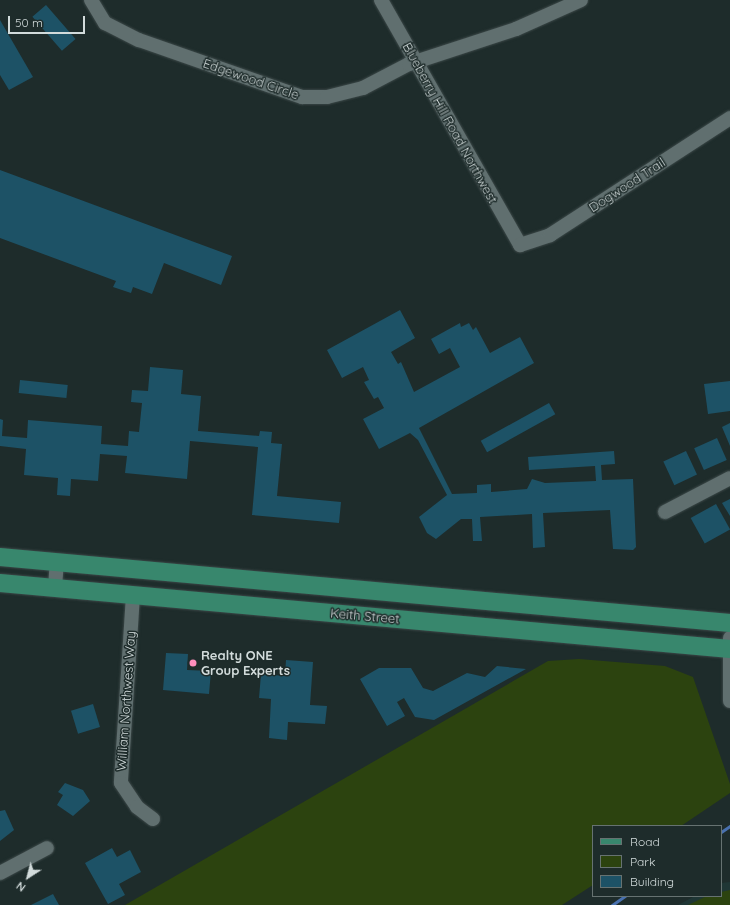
<!DOCTYPE html>
<html>
<head>
<meta charset="utf-8">
<style>
	body { margin:0 }
	#map { position:relative; width:730px; height:905px; overflow:hidden; background:#1e2c2b; font-family:Quicksand,sans-serif }
	div>[style] { position:absolute }
	.built>* { inset:0; background:#1f3635 }
	.green>* { inset:0; background:#2c430f }
	.stream>* { height:3px; margin:-1.5px; padding:0 1.5px; transform-origin:1.5px; border-radius:1.5px; background:#4971af }
	.building>* { inset:0; background:#1d5266; transform-origin:0 0 }
	.roads { filter:drop-shadow(0 0 1px #3c4848) drop-shadow(0 0 1px #3c4848) }
	.minor>* { height:14px; margin:-7px; padding:0 7px; transform-origin:7px; border-radius:7px; background:#606f6f }
	.major>* { height:18px; margin:-9px; padding:0 9px; transform-origin:9px; border-radius:9px; background:#38876d }
	.dots>* { width:11px; height:11px; translate:-50% -50%; box-sizing:border-box; border:2px solid #1e2c2b; border-radius:50% }
	span { translate:-50% -50%; white-space:nowrap; text-align:center; line-height:1.15; -webkit-text-stroke:3px #1e2c2b; paint-order:stroke }
	.street-label { font-size:13px; color:#d2dbdb }
	.poi-label { font-size:13px; color:#d2dbdb; font-weight:700 }
	.left { translate:0 -50%; text-align:left }
	.legend { position:absolute; left:592px; top:825px; width:130px; height:72px; box-sizing:border-box; background:#1e2c2b; border:1px solid #667271; margin:0; padding:5px 7px; list-style:none; font-size:12px; color:#d2dbdb }
	.legend li { display:flex; align-items:center; gap:8px; height:20px }
	.legend b { width:20px; border:1px solid #667271 }
	.north { position:absolute; left:8px; top:857px; width:40px; height:40px; -webkit-text-stroke:3px #1e2c2b; paint-order:stroke; rotate:216deg; font-size:11px; font-weight:700; line-height:16px; text-align:center; color:#d2dbdb }
	.north::after { content:''; display:block; margin:auto; width:14px; height:18px; background:#d2dbdb; clip-path:polygon(50% 0,100% 100%,50% 72%,0 100%) }
	.scale { position:absolute; left:8px; top:16px; width:77px; height:18px; box-sizing:border-box; border:2px solid #d2dbdb; border-top:0; padding-left:5px; font-size:12px; line-height:14px; white-space:nowrap; color:#d2dbdb; -webkit-text-stroke:3px #1e2c2b; paint-order:stroke }
</style>
</head>
<body>
<div id="map">
	<div class="built">
		<div style="clip-path:polygon(730px 882px,730px 905px,678px 905px,695px 896px,721px 896px,721px 883px)"></div>
	</div>
	<div class="green">
		<div style="clip-path:polygon(579px 659px,665px 666px,693px 677px,730px 784px,730px 793px,681px 826px,593px 826px,593px 885px,562px 905px,125px 905px,548px 661px)"></div>
		<div style="clip-path:polygon(730px 890px,730px 905px,688px 905px,707px 896px,721px 896px,721px 892px)"></div>
	</div>
	<div class="stream">
		<div style="left:721px;top:832px;width:11px;rotate:-34deg"></div>
		<div style="left:612px;top:905px;width:16px;rotate:-35deg"></div>
	</div>
	<div class="building">
		<div style="left:46px;top:5px;width:45px;height:18px;rotate:49deg"></div>
		<div style="clip-path:polygon(0 20px,33px 77px,9px 90px,0 75px)"></div>
		<div style="clip-path:polygon(0 170px,232px 256px,221px 285px,164px 263px,152px 294px,133px 287px,131px 293px,113px 287px,116px 281px,0 238px)"></div>
		<div style="clip-path:polygon(400px 310px,415px 338px,391px 352px,398px 364px,401px 362px,414px 392px,460px 367px,450px 348px,439px 354px,431px 339px,460px 323px,461px 327px,469px 323px,473px 330px,476px 327px,490px 353px,520px 337px,534px 363px,419px 428px,452px 494px,477px 493px,477px 485px,491px 484px,491px 492px,527px 489px,532px 479px,545px 483px,596px 481px,595px 466px,529px 470px,528px 457px,614px 451px,615px 464px,601px 465px,602px 480px,633px 479px,636px 547px,633px 550px,613px 549px,610px 510px,543px 513px,545px 547px,533px 548px,532px 514px,480px 517px,482px 541px,473px 541px,472px 519px,461px 519px,436px 539px,427px 533px,419px 517px,447px 495px,418px 440px,410px 433px,379px 449px,363px 419px,384px 408px,378px 397px,374px 399px,364px 382px,369px 380px,363px 367px,342px 378px,327px 350px)"></div>
		<div style="clip-path:polygon(150px 367px,183px 370px,181px 394px,201px 396px,198px 431px,259px 436px,260px 431px,272px 432px,271px 443px,282px 444px,277px 496px,341px 502px,339px 523px,252px 515px,258px 447px,190px 441px,187px 479px,125px 473px,127px 456px,100px 454px,98px 481px,71px 479px,70px 496px,57px 495px,58px 478px,24px 475px,26px 449px,0 446px,0 419px,3px 420px,2px 436px,27px 438px,28px 420px,102px 426px,101px 444px,128px 446px,129px 431px,139px 432px,142px 403px,131px 402px,132px 390px,148px 391px)"></div>
		<div style="left:20px;top:380px;width:48px;height:13px;rotate:6deg"></div>
		<div style="clip-path:polygon(730px 381px,730px 411px,708px 414px,704px 384px)"></div>
		<div style="left:549px;top:403px;width:13px;height:78px;rotate:61deg"></div>
		<div style="clip-path:polygon(730px 423px,730px 446px,722px 427px)"></div>
		<div style="left:717px;top:438px;width:24px;height:25px;rotate:66deg"></div>
		<div style="left:686px;top:451px;width:26px;height:25px;rotate:65deg"></div>
		<div style="clip-path:polygon(730px 499px,730px 516px,722px 503px)"></div>
		<div style="left:716px;top:504px;width:29px;height:29px;rotate:61deg"></div>
		<div style="clip-path:polygon(166px 653px,188px 654px,187px 670px,211px 671px,209px 694px,163px 690px)"></div>
		<div style="clip-path:polygon(286px 660px,313px 662px,310px 705px,327px 706px,325px 724px,288px 722px,287px 740px,269px 738px,271px 699px,259px 698px,261px 674px,285px 676px)"></div>
		<div style="clip-path:polygon(497px 666px,526px 669px,434px 720px,415px 717px,404px 698px,397px 702px,405px 716px,387px 726px,360px 679px,379px 668px,411px 668px,423px 688px,433px 691px,467px 673px,485px 677px)"></div>
		<div style="left:93px;top:704px;width:24px;height:23px;rotate:73deg"></div>
		<div style="clip-path:polygon(65px 783px,83px 790px,90px 801px,73px 816px,57px 805px,63px 795px,58px 792px)"></div>
		<div style="clip-path:polygon(5px 810px,14px 830px,0 841px,0 811px)"></div>
		<div style="clip-path:polygon(112px 848px,117px 857px,130px 850px,141px 872px,119px 884px,125px 895px,108px 904px,85px 863px)"></div>
		<div style="clip-path:polygon(53px 894px,59px 905px,31px 905px)"></div>
	</div>
	<div class="roads">
		<div class="minor">
			<div style="left:91px;top:0;width:27px;rotate:59deg"></div>
			<div style="left:105px;top:23px;width:38px;rotate:27deg"></div>
			<div style="left:139px;top:40px;width:173px;rotate:19.3deg"></div>
			<div style="left:302px;top:97px;width:25px"></div>
			<div style="left:327px;top:97px;width:37px;rotate:-14deg"></div>
			<div style="left:363px;top:88px;width:52px;rotate:-27.6deg"></div>
			<div style="left:409px;top:64px;width:113px;rotate:-18.1deg"></div>
			<div style="left:516px;top:29px;width:71px;rotate:-24deg"></div>
			<div style="left:381px;top:0;width:282px;rotate:60.4deg"></div>
			<div style="left:520px;top:245px;width:32px;rotate:-18deg"></div>
			<div style="left:550px;top:235px;width:215px;rotate:-33deg"></div>
			<div style="left:665px;top:512px;width:73px;rotate:-27.6deg"></div>
			<div style="left:55px;top:588px;width:26px;rotate:-86deg"></div>
			<div style="left:133px;top:595px;width:188px;rotate:93.7deg"></div>
			<div style="left:121px;top:783px;width:29px;rotate:56deg"></div>
			<div style="left:137px;top:807px;width:20px;rotate:37deg"></div>
			<div style="left:730px;top:638px;width:63px;rotate:90deg"></div>
			<div style="left:0;top:873px;width:53px;rotate:-28deg"></div>
		</div>
		<div class="major">
			<div style="left:0;top:557px;width:733px;rotate:5.17deg"></div>
			<div style="left:0;top:583px;width:733px;rotate:5.17deg"></div>
		</div>
	</div>
	<div class="dots">
		<div style="left:193px;top:663px;background:#fe8ebc"></div>
	</div>
	<div class="street-label">
		<span style="left:251px;top:79px;rotate:19deg">Edgewood Circle</span>
		<span style="left:450px;top:123px;rotate:61deg">Blueberry Hill Road Northwest</span>
		<span style="left:627px;top:185px;rotate:-33deg">Dogwood Trail</span>
		<span style="left:365px;top:616px;rotate:5deg">Keith Street</span>
		<span style="left:126px;top:701px;rotate:-86deg">William Northwest Way</span>
	</div>
	<div class="poi-label">
		<span class="left" style="left:201px;top:663px">Realty ONE<br>Group Experts</span>
	</div>
	<ul class="legend">
	<li><b style="height:5px;background:#38876d"></b>Road</li>
	<li><b style="height:11px;background:#2c430f"></b>Park</li>
	<li><b style="height:11px;background:#1d5266"></b>Building</li>
	</ul>
	<div class="north">N</div>
	<div class="scale">50 m</div>
</div>
</body>
</html>
